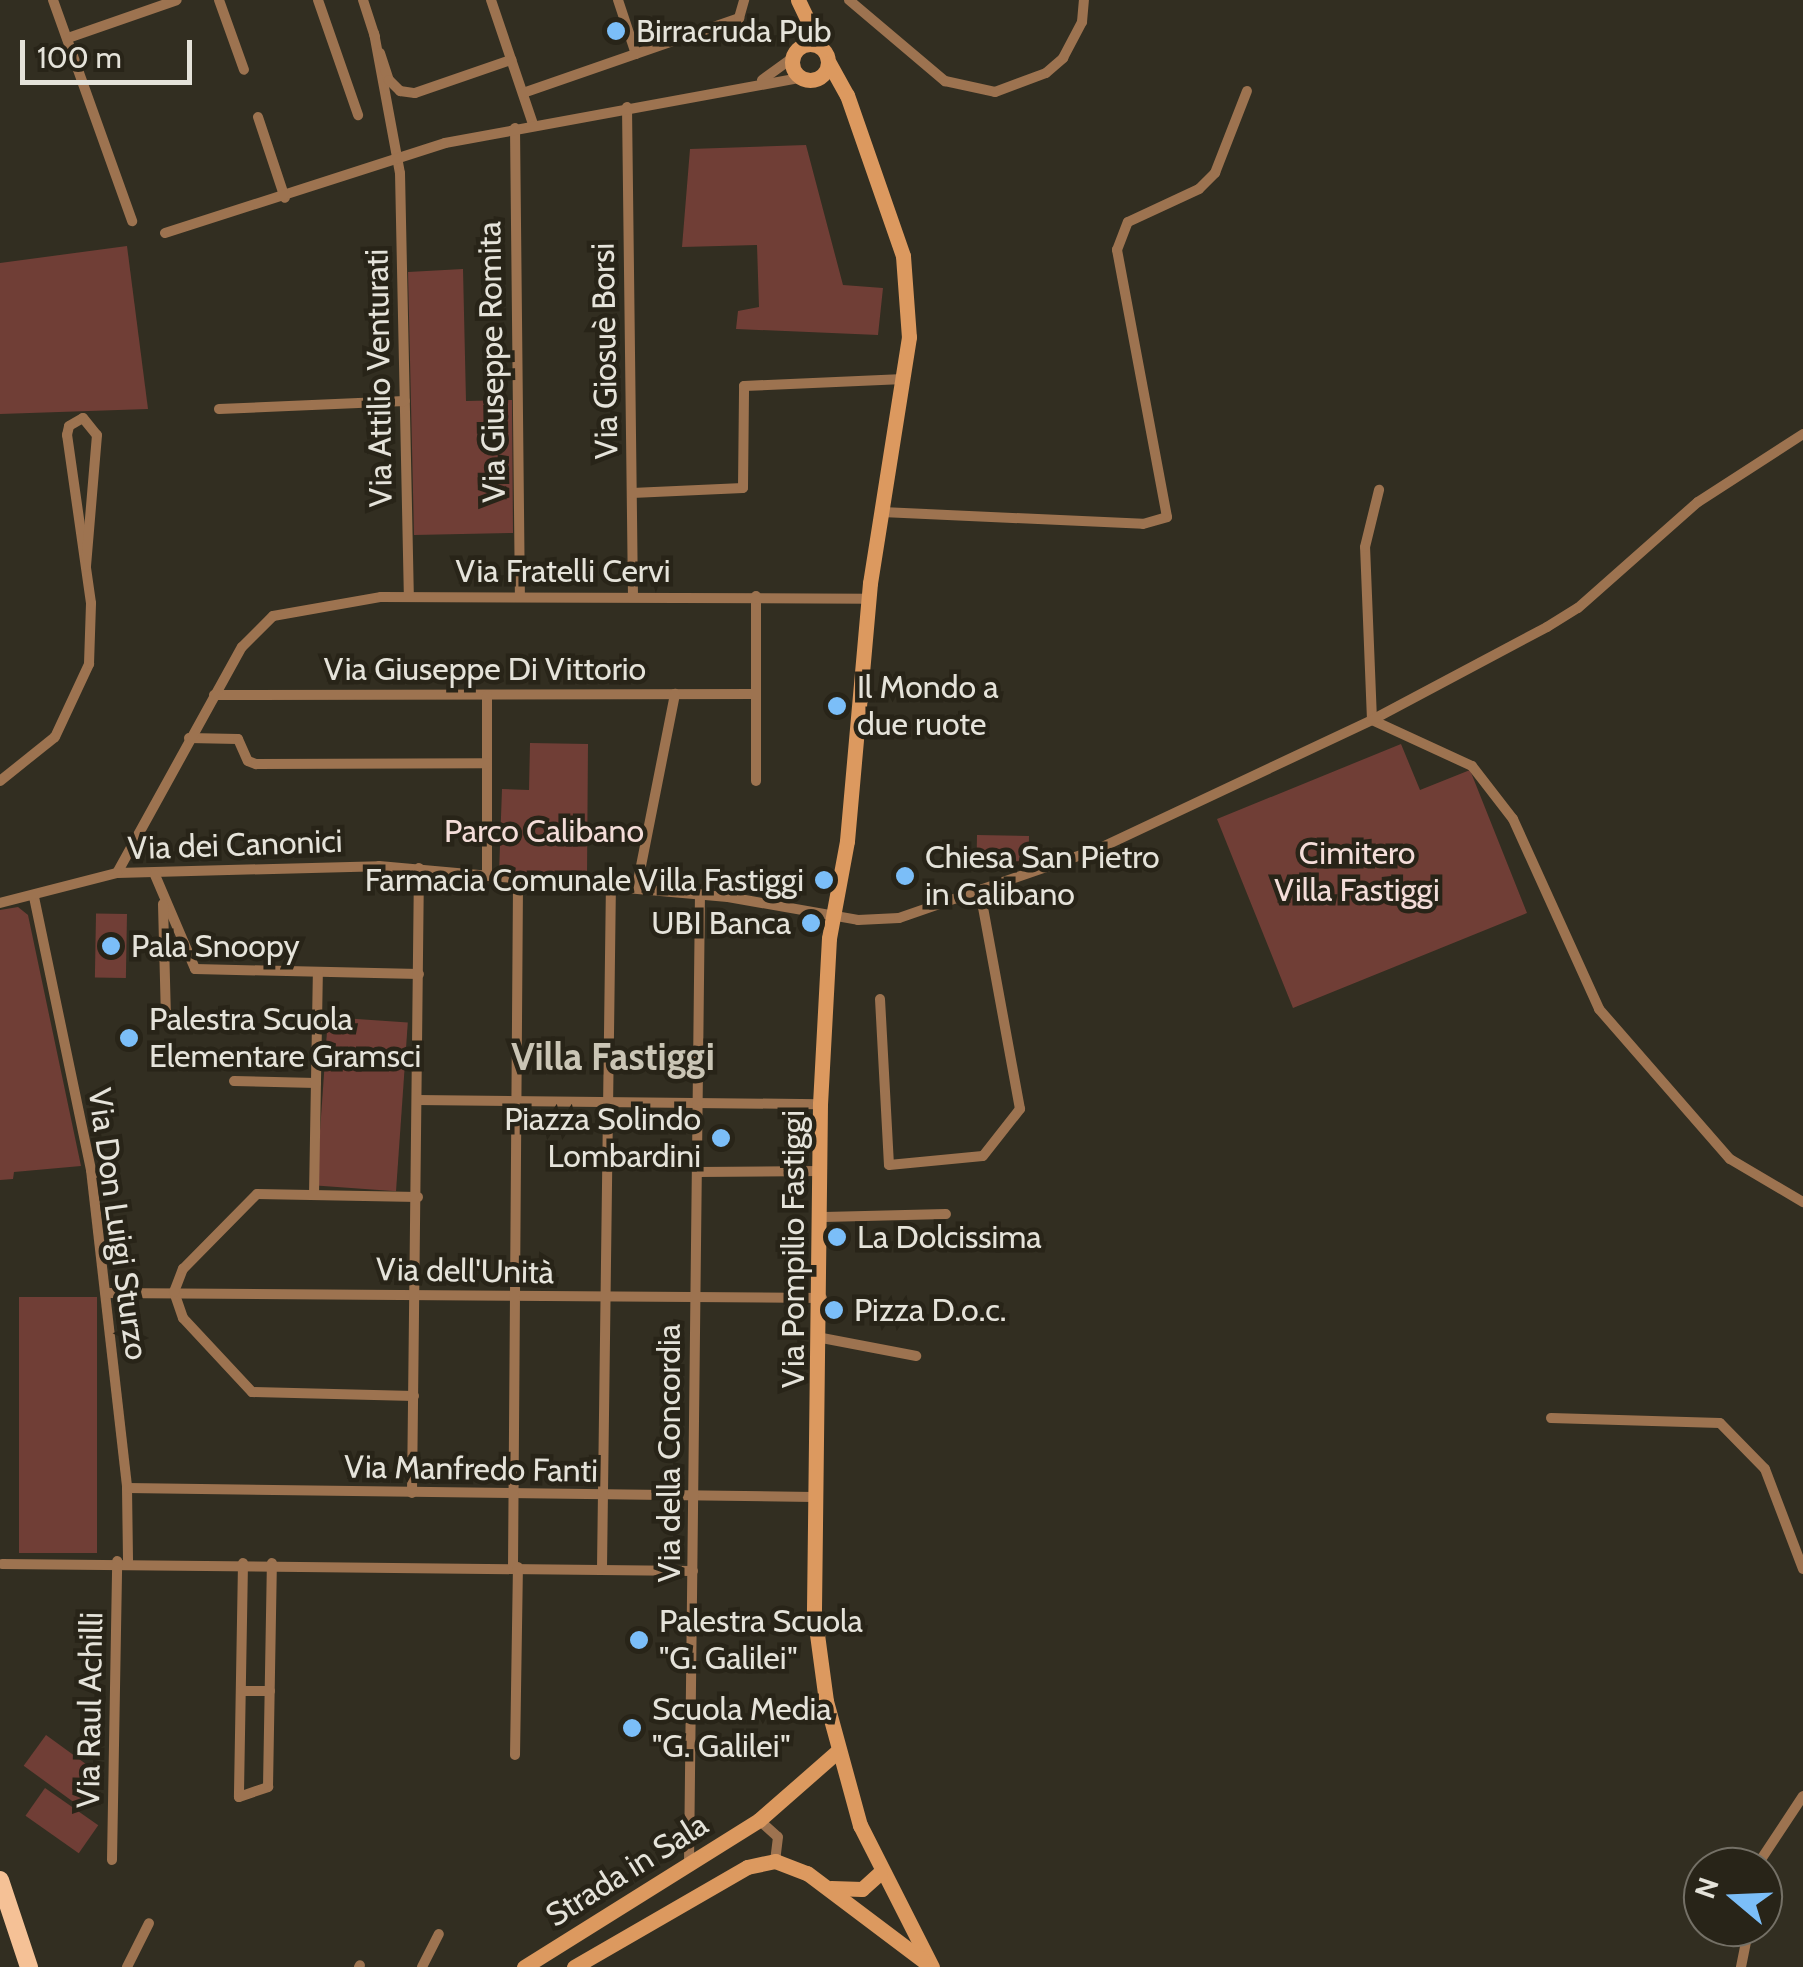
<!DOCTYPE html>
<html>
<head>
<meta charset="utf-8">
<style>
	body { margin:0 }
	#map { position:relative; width:1803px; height:1967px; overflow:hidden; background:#322e21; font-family:Cabin,sans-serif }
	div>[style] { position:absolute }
	.green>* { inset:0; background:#703e36; transform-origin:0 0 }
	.street>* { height:10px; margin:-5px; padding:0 5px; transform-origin:5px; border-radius:5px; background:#9d7350 }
	.secondary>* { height:15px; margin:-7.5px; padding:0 7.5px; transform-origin:7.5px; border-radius:7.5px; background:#dc995f }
	.secondary>.ring { margin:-7.5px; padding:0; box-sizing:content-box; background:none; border:15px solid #dc995f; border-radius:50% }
	.primary>* { height:18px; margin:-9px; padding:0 9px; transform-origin:9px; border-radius:9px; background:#f5c196 }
	.dots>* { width:28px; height:28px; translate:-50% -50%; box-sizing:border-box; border:5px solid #282418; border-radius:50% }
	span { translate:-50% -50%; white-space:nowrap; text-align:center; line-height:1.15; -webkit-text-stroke:9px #282418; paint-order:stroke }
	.poi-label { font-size:32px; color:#e5e3da }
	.left { translate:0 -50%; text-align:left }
	.right { translate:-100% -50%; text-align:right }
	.street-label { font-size:32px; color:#e5e3da }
	.park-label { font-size:32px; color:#f4ddd9 }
	.quarter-label { font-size:38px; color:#cac5b5; font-weight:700 }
	.north { position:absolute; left:1683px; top:1847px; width:100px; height:100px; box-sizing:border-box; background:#282418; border:2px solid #747066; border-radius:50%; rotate:289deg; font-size:28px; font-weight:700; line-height:40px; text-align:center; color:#e5e3da }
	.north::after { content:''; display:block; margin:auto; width:35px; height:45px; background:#7bbef8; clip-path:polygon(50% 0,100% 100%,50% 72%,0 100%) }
	.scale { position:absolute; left:20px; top:40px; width:172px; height:45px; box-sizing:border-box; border:5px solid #e5e3da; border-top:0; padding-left:12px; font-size:30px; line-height:35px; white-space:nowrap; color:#e5e3da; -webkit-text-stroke:8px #282418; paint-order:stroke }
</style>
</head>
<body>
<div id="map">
	<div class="green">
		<div style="clip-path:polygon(806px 145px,843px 285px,883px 288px,878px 335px,736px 329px,738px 311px,759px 307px,757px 245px,682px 247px,690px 149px)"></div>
		<div style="clip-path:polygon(127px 246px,148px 409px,0 414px,0 263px)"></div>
		<div style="clip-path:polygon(463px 269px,466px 401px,512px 400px,513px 533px,414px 535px,408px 272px)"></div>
		<div style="clip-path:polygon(530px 743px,588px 744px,587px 877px,499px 873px,502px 789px,529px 790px)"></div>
		<div style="clip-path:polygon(1401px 744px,1420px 790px,1470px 770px,1527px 913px,1293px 1008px,1217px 819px)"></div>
		<div style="left:977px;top:835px;width:52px;height:29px;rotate:1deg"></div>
		<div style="clip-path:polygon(18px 907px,28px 915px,81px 1166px,14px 1172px,13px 1179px,0 1180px,0 910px)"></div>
		<div style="left:127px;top:914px;width:64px;height:31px;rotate:91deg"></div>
		<div style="left:328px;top:1017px;width:80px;height:169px;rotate:4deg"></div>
		<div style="left:19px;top:1297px;width:78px;height:256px"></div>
		<div style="left:46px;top:1735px;width:68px;height:38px;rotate:36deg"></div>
		<div style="left:45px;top:1788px;width:65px;height:34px;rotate:35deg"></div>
	</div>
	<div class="street">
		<div style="left:53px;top:0;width:235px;rotate:70.3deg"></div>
		<div style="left:219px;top:0;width:74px;rotate:70.3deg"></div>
		<div style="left:318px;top:0;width:122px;rotate:70.8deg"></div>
		<div style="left:363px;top:0;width:39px;rotate:72deg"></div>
		<div style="left:491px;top:0;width:131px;rotate:71.3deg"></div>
		<div style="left:618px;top:0;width:57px;rotate:71.6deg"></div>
		<div style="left:849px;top:0;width:126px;rotate:40.2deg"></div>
		<div style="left:945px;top:81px;width:51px;rotate:12.4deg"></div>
		<div style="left:995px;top:92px;width:54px;rotate:-20.4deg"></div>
		<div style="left:1046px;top:73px;width:23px;rotate:-41deg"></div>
		<div style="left:1063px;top:58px;width:41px;rotate:-62.2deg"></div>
		<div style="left:1082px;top:22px;width:22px;rotate:-85deg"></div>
		<div style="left:374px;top:33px;width:142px;rotate:79.5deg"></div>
		<div style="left:400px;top:173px;width:423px;rotate:88.8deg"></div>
		<div style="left:68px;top:38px;width:115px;rotate:-19.2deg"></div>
		<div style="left:380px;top:53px;width:28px;rotate:72deg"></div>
		<div style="left:389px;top:80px;width:16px;rotate:45deg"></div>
		<div style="left:400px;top:91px;width:15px;rotate:8deg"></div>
		<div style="left:415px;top:93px;width:102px;rotate:-19deg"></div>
		<div style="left:762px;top:80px;width:37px;rotate:-36deg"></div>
		<div style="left:523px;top:93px;width:229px;rotate:-19.1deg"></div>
		<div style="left:739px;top:18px;width:19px;rotate:-74deg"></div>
		<div style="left:627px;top:107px;width:487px;rotate:89.3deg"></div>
		<div style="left:258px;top:117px;width:85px;rotate:71.6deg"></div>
		<div style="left:515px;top:128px;width:468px;rotate:89.4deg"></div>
		<div style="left:165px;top:233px;width:294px;rotate:-17.8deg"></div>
		<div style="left:445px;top:143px;width:361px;rotate:-10.4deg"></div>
		<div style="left:219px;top:409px;width:186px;rotate:-2.5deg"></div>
		<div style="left:632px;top:493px;width:111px;rotate:-2.6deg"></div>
		<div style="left:743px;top:488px;width:102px;rotate:-89.4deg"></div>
		<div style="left:744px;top:386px;width:160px;rotate:-2.5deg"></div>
		<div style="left:882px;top:512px;width:261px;rotate:2.6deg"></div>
		<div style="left:1143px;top:524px;width:25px;rotate:-16deg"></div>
		<div style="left:1167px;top:517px;width:272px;rotate:-100.6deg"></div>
		<div style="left:1117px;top:250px;width:30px;rotate:-69deg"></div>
		<div style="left:1128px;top:222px;width:78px;rotate:-24.9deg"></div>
		<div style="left:1199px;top:189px;width:23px;rotate:-45deg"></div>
		<div style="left:1215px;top:173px;width:88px;rotate:-68.7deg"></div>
		<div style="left:214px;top:695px;width:542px;rotate:-0.11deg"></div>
		<div style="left:487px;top:695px;width:181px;rotate:90deg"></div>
		<div style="left:1372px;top:720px;width:110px;rotate:24.7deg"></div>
		<div style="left:1472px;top:766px;width:67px;rotate:52.3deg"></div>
		<div style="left:1513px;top:819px;width:209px;rotate:65.6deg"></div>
		<div style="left:1599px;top:1009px;width:199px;rotate:48.9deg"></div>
		<div style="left:1730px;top:1159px;width:85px;rotate:30.5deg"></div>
		<div style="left:1372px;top:720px;width:173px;rotate:-92.3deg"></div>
		<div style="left:1365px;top:547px;width:59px;rotate:-76.2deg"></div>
		<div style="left:189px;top:738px;width:49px;rotate:1.2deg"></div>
		<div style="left:238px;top:739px;width:24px;rotate:66deg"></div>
		<div style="left:248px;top:761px;width:9px;rotate:21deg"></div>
		<div style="left:256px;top:764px;width:231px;rotate:-0.2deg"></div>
		<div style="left:0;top:781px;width:70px;rotate:-38.7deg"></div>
		<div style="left:55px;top:737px;width:81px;rotate:-65deg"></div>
		<div style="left:89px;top:664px;width:61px;rotate:-88.1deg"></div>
		<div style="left:91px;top:603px;width:170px;rotate:-98.1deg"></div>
		<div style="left:67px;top:435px;width:9px;rotate:-77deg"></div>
		<div style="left:69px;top:426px;width:16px;rotate:-30deg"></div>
		<div style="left:83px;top:418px;width:22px;rotate:51deg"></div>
		<div style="left:97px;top:435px;width:132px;rotate:94.8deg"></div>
		<div style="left:756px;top:781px;width:185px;rotate:-90deg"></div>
		<div style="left:117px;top:873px;width:262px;rotate:-1.5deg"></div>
		<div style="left:379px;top:866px;width:350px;rotate:5.1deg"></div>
		<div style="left:728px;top:897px;width:132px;rotate:10deg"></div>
		<div style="left:858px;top:920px;width:41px;rotate:-2.8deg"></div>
		<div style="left:899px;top:918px;width:211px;rotate:-19.1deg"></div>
		<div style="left:1098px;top:849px;width:303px;rotate:-25.2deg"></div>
		<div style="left:1372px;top:720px;width:198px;rotate:-28deg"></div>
		<div style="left:1547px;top:627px;width:36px;rotate:-32deg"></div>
		<div style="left:1578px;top:608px;width:160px;rotate:-41.5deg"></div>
		<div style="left:1698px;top:502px;width:125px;rotate:-32.9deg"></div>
		<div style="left:117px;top:873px;width:258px;rotate:-61.1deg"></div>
		<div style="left:242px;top:647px;width:44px;rotate:-45deg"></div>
		<div style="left:273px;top:616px;width:110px;rotate:-10deg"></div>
		<div style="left:381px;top:597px;width:488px;rotate:0.2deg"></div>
		<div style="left:155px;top:875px;width:102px;rotate:66.9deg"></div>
		<div style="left:195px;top:969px;width:224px;rotate:1.3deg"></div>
		<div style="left:637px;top:886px;width:196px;rotate:-78.8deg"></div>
		<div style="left:34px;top:897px;width:279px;rotate:78.2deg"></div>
		<div style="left:91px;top:1170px;width:320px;rotate:83.5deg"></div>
		<div style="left:127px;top:1488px;width:73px;rotate:89.2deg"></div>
		<div style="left:0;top:903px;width:121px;rotate:-14.4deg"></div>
		<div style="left:163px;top:904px;width:113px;rotate:88.5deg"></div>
		<div style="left:880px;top:999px;width:166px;rotate:86.9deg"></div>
		<div style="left:889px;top:1165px;width:94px;rotate:-5.5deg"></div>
		<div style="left:983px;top:1156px;width:60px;rotate:-51.8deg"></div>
		<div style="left:1020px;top:1109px;width:221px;rotate:-100.4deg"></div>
		<div style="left:234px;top:1081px;width:82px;rotate:1.4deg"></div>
		<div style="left:417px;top:1100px;width:403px;rotate:0.6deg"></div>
		<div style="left:698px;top:1172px;width:124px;rotate:-0.5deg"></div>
		<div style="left:314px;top:1195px;width:223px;rotate:-89deg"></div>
		<div style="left:824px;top:1217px;width:122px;rotate:-1.4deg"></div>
		<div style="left:107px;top:1293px;width:715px;rotate:0.4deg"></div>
		<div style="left:822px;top:1338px;width:96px;rotate:10.8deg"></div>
		<div style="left:414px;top:1396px;width:162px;rotate:-178.6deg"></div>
		<div style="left:252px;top:1392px;width:101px;rotate:-133deg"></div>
		<div style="left:183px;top:1318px;width:28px;rotate:-109deg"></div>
		<div style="left:174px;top:1292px;width:25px;rotate:-69deg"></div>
		<div style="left:183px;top:1269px;width:105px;rotate:-45.4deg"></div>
		<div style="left:257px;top:1194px;width:161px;rotate:1.1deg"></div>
		<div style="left:1551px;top:1418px;width:169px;rotate:1.7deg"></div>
		<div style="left:1720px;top:1423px;width:64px;rotate:45.6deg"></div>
		<div style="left:1765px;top:1469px;width:107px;rotate:69.2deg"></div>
		<div style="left:127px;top:1488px;width:687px;rotate:0.75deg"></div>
		<div style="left:412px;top:1493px;width:625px;rotate:-89.36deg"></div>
		<div style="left:243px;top:1563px;width:234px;rotate:91deg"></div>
		<div style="left:239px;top:1797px;width:31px;rotate:-19deg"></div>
		<div style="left:268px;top:1787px;width:224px;rotate:-89deg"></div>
		<div style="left:2px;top:1564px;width:691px;rotate:0.58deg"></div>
		<div style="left:513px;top:1567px;width:688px;rotate:-89.58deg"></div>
		<div style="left:602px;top:1568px;width:684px;rotate:-89.25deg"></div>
		<div style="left:241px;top:1691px;width:29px"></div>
		<div style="left:515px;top:1755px;width:188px;rotate:-89.1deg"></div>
		<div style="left:759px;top:1820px;width:25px;rotate:42deg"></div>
		<div style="left:778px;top:1837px;width:24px;rotate:97deg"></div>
		<div style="left:112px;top:1860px;width:299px;rotate:-89deg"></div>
		<div style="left:689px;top:1862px;width:968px;rotate:-89.35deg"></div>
		<div style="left:1756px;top:1867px;width:85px;rotate:-56.5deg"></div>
		<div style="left:127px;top:1967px;width:49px;rotate:-63.4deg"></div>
		<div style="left:359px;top:1967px;width:2px;rotate:-63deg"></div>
		<div style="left:422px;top:1967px;width:37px;rotate:-63deg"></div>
		<div style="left:1741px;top:1967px;width:41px;rotate:-78.7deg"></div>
	</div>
	<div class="secondary">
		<div style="left:798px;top:0;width:51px;rotate:64.4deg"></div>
		<div class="ring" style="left:792px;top:44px;width:21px;height:21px"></div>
		<div style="left:829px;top:63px;width:37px;rotate:61deg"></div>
		<div style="left:847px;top:95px;width:170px;rotate:70.8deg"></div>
		<div style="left:903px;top:256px;width:81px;rotate:85.8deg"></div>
		<div style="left:909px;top:337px;width:249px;rotate:99deg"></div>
		<div style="left:870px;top:583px;width:259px;rotate:95.1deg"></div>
		<div style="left:847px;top:841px;width:99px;rotate:100.5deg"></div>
		<div style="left:829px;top:938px;width:166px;rotate:93.1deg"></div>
		<div style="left:820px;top:1104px;width:508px;rotate:90.68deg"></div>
		<div style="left:814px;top:1612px;width:90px;rotate:82.3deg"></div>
		<div style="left:826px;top:1701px;width:129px;rotate:74.7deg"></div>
		<div style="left:860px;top:1825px;width:159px;rotate:63.1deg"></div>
		<div style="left:831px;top:1888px;width:31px;rotate:2deg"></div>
		<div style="left:862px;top:1889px;width:24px;rotate:-42deg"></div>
		<div style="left:524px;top:1967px;width:277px;rotate:-32deg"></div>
		<div style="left:759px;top:1820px;width:106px;rotate:-41.2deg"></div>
		<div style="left:574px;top:1967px;width:200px;rotate:-30deg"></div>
		<div style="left:747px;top:1867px;width:29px;rotate:-12deg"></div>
		<div style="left:775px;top:1861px;width:34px;rotate:21deg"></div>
		<div style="left:807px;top:1873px;width:148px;rotate:37deg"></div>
	</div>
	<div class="primary">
		<div style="left:0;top:1880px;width:92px;rotate:71.6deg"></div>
	</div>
	<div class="dots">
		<div style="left:616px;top:31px;background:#7bbef8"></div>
		<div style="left:837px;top:706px;background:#7bbef8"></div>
		<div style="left:905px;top:876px;background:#7bbef8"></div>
		<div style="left:824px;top:880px;background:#7bbef8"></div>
		<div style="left:811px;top:923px;background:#7bbef8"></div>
		<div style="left:111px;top:946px;background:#7bbef8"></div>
		<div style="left:129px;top:1038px;background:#7bbef8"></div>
		<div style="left:721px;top:1138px;background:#7bbef8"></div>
		<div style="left:837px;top:1237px;background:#7bbef8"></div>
		<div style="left:834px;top:1310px;background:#7bbef8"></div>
		<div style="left:639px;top:1640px;background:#7bbef8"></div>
		<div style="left:632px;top:1728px;background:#7bbef8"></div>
	</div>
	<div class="poi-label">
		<span class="left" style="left:636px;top:31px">Birracruda Pub</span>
		<span class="left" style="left:857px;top:706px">Il Mondo a<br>due ruote</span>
		<span class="left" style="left:925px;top:876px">Chiesa San Pietro<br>in Calibano</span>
		<span class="right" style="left:804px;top:880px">Farmacia Comunale Villa Fastiggi</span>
		<span class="right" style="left:791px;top:923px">UBI Banca</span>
		<span class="left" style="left:131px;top:946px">Pala Snoopy</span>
		<span class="left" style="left:149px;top:1038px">Palestra Scuola<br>Elementare Gramsci</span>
		<span class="right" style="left:701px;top:1138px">Piazza Solindo<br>Lombardini</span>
		<span class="left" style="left:857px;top:1237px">La Dolcissima</span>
		<span class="left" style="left:854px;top:1310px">Pizza D.o.c.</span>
		<span class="left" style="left:659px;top:1640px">Palestra Scuola<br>"G. Galilei"</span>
		<span class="left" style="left:652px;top:1728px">Scuola Media<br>"G. Galilei"</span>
	</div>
	<div class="street-label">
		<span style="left:605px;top:351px;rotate:-91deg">Via Giosuè Borsi</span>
		<span style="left:492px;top:362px;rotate:-91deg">Via Giuseppe Romita</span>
		<span style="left:379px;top:378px;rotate:-91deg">Via Attilio Venturati</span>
		<span style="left:563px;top:571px">Via Fratelli Cervi</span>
		<span style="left:485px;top:669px">Via Giuseppe Di Vittorio</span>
		<span style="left:235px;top:845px;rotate:-2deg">Via dei Canonici</span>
		<span style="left:118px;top:1224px;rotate:82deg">Via Don Luigi Sturzo</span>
		<span style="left:793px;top:1249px;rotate:-90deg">Via Pompilio Fastiggi</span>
		<span style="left:465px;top:1271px;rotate:1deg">Via dell'Unità</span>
		<span style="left:669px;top:1453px;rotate:-90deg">Via della Concordia</span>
		<span style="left:471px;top:1469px;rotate:1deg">Via Manfredo Fanti</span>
		<span style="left:90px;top:1710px;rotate:-89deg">Via Raul Achilli</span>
		<span style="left:627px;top:1870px;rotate:-32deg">Strada in Sala</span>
	</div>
	<div class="park-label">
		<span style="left:544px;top:831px">Parco Calibano</span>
		<span style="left:1357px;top:872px">Cimitero<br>Villa Fastiggi</span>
	</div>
	<div class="quarter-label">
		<span style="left:613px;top:1057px">Villa Fastiggi</span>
	</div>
	<div class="north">N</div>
	<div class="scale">100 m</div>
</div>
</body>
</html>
